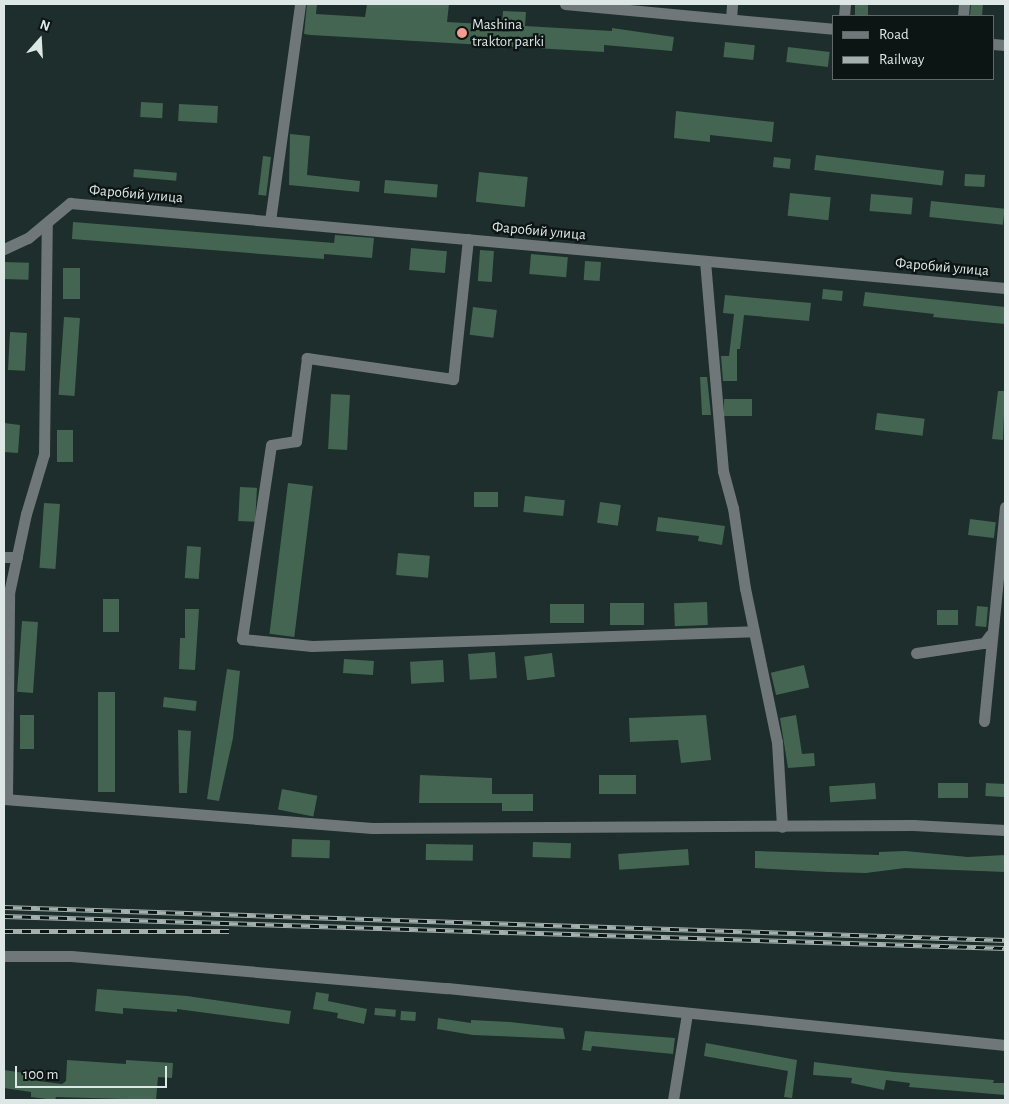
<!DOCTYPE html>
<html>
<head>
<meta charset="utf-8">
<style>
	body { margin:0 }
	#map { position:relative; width:1009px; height:1104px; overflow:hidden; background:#1d2e2c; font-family:"Alegreya Sans",sans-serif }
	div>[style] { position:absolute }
	.building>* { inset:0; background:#446551; transform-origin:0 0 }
	.minor>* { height:11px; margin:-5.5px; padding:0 5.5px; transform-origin:5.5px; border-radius:5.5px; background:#6f7779 }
	.rail>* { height:5px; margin-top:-2.5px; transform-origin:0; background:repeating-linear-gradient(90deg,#0d1414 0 9px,#a3b0ae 0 18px); box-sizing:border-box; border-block:1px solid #a3b0ae }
	.dots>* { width:14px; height:14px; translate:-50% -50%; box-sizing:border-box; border:2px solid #0d1414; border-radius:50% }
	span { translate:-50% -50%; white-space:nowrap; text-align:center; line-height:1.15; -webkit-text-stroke:4.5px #0d1414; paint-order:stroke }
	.poi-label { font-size:15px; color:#dde8e6 }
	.left { translate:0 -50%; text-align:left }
	.street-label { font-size:15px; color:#dde8e6 }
	.frame { position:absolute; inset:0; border:5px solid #dde8e6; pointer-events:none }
	.legend { position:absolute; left:832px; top:15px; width:162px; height:65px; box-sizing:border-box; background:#0d1414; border:1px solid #606968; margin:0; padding:6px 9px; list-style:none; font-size:15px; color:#dde8e6 }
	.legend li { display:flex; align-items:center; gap:10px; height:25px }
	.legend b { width:25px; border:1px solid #606968 }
	.north { position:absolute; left:15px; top:15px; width:50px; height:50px; -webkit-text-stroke:4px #0d1414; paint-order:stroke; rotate:19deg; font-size:14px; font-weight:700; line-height:20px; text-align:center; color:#dde8e6 }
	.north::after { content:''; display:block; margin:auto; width:18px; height:22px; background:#dde8e6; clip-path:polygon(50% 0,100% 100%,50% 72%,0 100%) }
	.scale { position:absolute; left:15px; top:1066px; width:152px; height:22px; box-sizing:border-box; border:2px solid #dde8e6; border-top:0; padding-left:6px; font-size:15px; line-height:18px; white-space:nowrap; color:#dde8e6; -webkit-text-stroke:4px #0d1414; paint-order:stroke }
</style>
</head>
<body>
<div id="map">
	<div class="building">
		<div style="clip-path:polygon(307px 4px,317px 4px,316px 14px,365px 17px,367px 4px,449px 4px,447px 22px,502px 25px,503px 11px,526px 12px,525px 26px,612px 31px,612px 28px,674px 37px,672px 51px,604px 45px,604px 52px,311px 35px,304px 34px)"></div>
		<div style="left:855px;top:4px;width:13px;height:12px"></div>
		<div style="clip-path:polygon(971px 4px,983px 4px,982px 16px,970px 16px)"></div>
		<div style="left:725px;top:42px;width:30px;height:15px;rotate:6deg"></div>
		<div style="left:788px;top:47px;width:42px;height:15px;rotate:7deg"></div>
		<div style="left:141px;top:102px;width:22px;height:15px;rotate:3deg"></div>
		<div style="left:179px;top:104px;width:39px;height:17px;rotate:3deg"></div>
		<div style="clip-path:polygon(676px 111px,774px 122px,772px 142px,710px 135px,710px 142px,674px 138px)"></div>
		<div style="clip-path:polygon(290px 134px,310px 136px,307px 175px,360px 181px,359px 192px,289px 185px)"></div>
		<div style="left:816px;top:155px;width:129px;height:15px;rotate:7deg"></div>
		<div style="left:263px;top:156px;width:8px;height:39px;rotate:7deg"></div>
		<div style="left:774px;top:157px;width:17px;height:10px;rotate:7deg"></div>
		<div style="left:134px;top:169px;width:43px;height:8px;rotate:5deg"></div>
		<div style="left:479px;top:172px;width:49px;height:30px;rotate:6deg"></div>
		<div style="left:965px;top:174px;width:20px;height:12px;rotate:3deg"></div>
		<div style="left:385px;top:180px;width:53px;height:13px;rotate:5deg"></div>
		<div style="left:790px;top:193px;width:41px;height:23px;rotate:6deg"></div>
		<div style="left:871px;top:194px;width:42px;height:17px;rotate:5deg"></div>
		<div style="left:931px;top:201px;width:74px;height:16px;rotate:6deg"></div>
		<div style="clip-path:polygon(73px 222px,334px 243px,335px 235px,374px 238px,372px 258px,324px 254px,324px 259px,72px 239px)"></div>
		<div style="left:411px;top:248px;width:36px;height:22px;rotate:5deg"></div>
		<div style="left:480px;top:250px;width:14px;height:31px;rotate:4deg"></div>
		<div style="left:531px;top:254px;width:37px;height:20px;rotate:5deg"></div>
		<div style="left:585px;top:261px;width:16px;height:19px;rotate:4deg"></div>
		<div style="left:4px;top:262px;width:25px;height:17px;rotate:2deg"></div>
		<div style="left:63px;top:268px;width:17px;height:31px"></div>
		<div style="left:823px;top:289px;width:20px;height:10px;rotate:6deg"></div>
		<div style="clip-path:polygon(865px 292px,1005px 307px,1005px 324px,933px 317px,934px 314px,863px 306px)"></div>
		<div style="clip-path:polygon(725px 295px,811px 303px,809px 321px,744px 315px,740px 349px,737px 349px,737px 381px,723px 381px,721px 356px,729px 356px,734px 314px,723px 313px)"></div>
		<div style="left:473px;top:307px;width:24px;height:28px;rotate:7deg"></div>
		<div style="left:64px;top:317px;width:16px;height:78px;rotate:4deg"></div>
		<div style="left:10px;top:332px;width:17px;height:38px;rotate:3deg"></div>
		<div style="clip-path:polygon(700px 377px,707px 377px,711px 415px,702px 415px)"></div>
		<div style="clip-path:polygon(998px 391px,1005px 391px,1003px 440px,992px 439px)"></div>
		<div style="left:331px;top:394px;width:19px;height:55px;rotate:3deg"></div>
		<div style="left:724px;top:399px;width:28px;height:17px"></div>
		<div style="left:877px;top:413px;width:48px;height:17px;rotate:7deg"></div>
		<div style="clip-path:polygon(4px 423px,20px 425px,18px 453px,4px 452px)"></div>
		<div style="left:57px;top:430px;width:16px;height:32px"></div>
		<div style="left:288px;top:483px;width:25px;height:152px;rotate:7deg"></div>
		<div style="left:240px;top:487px;width:17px;height:34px;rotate:3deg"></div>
		<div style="left:474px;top:492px;width:24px;height:15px"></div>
		<div style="left:525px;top:496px;width:40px;height:16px;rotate:6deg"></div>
		<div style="left:600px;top:502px;width:21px;height:21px;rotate:8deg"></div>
		<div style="left:44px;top:503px;width:16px;height:65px;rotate:4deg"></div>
		<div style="clip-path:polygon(658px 517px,725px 526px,722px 545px,698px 541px,699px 536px,656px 531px)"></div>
		<div style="left:970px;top:519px;width:26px;height:16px;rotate:7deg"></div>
		<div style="left:187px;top:546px;width:14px;height:32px;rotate:4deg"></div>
		<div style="left:398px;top:553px;width:32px;height:22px;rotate:5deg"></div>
		<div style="left:103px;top:599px;width:16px;height:33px"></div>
		<div style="left:707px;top:602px;width:23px;height:33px;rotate:88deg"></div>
		<div style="left:610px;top:603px;width:34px;height:22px"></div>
		<div style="left:550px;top:604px;width:34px;height:19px"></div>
		<div style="left:977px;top:606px;width:11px;height:20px;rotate:5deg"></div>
		<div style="clip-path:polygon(185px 609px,199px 609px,195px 670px,179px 669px,180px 638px,185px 638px)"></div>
		<div style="left:937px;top:610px;width:21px;height:15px"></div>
		<div style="left:22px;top:621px;width:16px;height:71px;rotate:4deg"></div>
		<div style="left:495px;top:652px;width:26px;height:27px;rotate:86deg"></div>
		<div style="left:552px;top:653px;width:24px;height:28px;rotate:83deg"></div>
		<div style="left:344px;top:659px;width:30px;height:14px;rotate:4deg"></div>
		<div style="left:443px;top:660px;width:22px;height:33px;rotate:87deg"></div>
		<div style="left:804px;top:665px;width:23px;height:34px;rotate:77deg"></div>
		<div style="clip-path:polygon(227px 669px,240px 671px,233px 738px,219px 801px,207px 799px)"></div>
		<div style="left:98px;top:692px;width:17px;height:100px"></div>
		<div style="left:164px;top:697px;width:33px;height:10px;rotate:7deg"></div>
		<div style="left:20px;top:715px;width:14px;height:34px"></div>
		<div style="clip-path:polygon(706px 715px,711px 760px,681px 763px,678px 740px,630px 742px,629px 718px)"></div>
		<div style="clip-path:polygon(796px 715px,802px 754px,814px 753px,815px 766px,788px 768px,780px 718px)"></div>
		<div style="clip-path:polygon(178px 730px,191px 731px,187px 793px,179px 793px)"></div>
		<div style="clip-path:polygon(420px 775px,492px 778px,492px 794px,533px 794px,533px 811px,502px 811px,502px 803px,419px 803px)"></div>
		<div style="left:599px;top:775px;width:37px;height:19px"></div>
		<div style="left:875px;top:783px;width:16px;height:46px;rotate:86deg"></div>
		<div style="left:938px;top:783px;width:30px;height:15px"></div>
		<div style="left:986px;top:783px;width:19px;height:13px;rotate:3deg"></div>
		<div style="left:282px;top:789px;width:36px;height:21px;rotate:11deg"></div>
		<div style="left:292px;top:839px;width:38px;height:18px;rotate:2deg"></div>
		<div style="left:533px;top:842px;width:38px;height:15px;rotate:2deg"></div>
		<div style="left:426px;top:844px;width:47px;height:16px;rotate:1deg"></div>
		<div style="left:688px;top:849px;width:16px;height:70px;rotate:86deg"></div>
		<div style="clip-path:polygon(755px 851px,879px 855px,879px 852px,905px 851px,968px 857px,1005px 855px,1005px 872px,905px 868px,866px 873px,828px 872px,755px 868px)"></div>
		<div style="clip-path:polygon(97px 989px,187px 996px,291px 1011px,289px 1024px,177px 1009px,177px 1012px,123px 1008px,123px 1014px,95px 1011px)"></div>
		<div style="clip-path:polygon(316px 992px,329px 994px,328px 1001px,367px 1009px,364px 1024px,337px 1018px,338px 1013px,313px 1009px)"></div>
		<div style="left:375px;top:1008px;width:21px;height:7px;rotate:5deg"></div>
		<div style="left:401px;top:1011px;width:15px;height:9px;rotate:4deg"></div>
		<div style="clip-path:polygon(438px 1018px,471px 1023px,471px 1020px,510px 1022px,563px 1028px,565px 1039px,473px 1035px,437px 1029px)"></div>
		<div style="clip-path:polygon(585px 1031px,675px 1038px,673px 1054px,592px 1046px,591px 1051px,582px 1050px)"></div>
		<div style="clip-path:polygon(706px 1043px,797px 1060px,792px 1098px,784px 1097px,788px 1071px,704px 1056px)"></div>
		<div style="clip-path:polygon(67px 1060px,126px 1064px,126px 1060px,173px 1063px,172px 1078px,158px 1077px,156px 1100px,56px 1097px,55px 1100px,31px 1097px,31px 1092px,4px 1088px,4px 1070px,31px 1074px,30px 1080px,62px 1084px,66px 1081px)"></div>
		<div style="clip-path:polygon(814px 1062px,894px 1072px,994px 1080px,993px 1083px,1005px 1083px,1005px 1095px,909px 1087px,910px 1083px,886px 1080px,884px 1090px,851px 1083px,852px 1078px,813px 1075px)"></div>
	</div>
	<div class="minor">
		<div style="left:565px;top:4px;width:269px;rotate:5.3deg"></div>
		<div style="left:844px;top:16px;width:12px;rotate:-85deg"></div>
		<div style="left:963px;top:16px;width:12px;rotate:-85deg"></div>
		<div style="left:731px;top:19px;width:15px;rotate:-86deg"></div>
		<div style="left:993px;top:44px;width:12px;rotate:5deg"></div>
		<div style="left:270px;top:221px;width:219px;rotate:-82.1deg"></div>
		<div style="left:468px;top:239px;width:141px;rotate:96.1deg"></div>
		<div style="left:453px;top:379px;width:148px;rotate:-171.8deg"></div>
		<div style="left:307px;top:358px;width:84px;rotate:97.5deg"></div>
		<div style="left:296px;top:441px;width:25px;rotate:171deg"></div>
		<div style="left:271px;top:445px;width:196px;rotate:98.5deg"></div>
		<div style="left:242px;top:639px;width:70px;rotate:5.7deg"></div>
		<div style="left:312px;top:646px;width:442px;rotate:-1.9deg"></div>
		<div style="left:4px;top:249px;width:26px;rotate:-25deg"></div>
		<div style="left:28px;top:238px;width:55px;rotate:-39.8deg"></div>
		<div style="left:70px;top:203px;width:939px;rotate:5.19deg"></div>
		<div style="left:705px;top:261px;width:211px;rotate:85.1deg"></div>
		<div style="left:723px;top:471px;width:38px;rotate:75deg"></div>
		<div style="left:733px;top:508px;width:81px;rotate:81.5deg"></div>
		<div style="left:745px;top:588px;width:157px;rotate:78.3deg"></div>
		<div style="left:777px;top:742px;width:85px;rotate:86.6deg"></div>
		<div style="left:4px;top:557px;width:13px"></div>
		<div style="left:916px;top:653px;width:69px;rotate:-8.4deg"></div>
		<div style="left:984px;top:643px;width:10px;rotate:-53deg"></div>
		<div style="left:984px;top:721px;width:215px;rotate:-84.4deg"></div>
		<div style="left:4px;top:799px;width:369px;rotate:4.5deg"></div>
		<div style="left:372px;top:828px;width:541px;rotate:-0.32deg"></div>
		<div style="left:913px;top:825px;width:92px;rotate:3.1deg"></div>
		<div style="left:7px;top:799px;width:206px;rotate:-89.4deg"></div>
		<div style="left:9px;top:593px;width:81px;rotate:-77.9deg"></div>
		<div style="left:26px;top:514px;width:63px;rotate:-73.3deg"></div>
		<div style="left:44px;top:454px;width:230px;rotate:-89.3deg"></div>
		<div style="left:4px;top:956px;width:67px"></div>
		<div style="left:71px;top:956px;width:377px;rotate:4.9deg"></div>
		<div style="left:447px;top:988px;width:561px;rotate:5.83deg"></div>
		<div style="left:673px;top:1100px;width:87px;rotate:-80.8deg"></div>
	</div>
	<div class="rail">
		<div style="left:4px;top:907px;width:1002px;rotate:1.89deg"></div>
		<div style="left:4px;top:916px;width:1002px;rotate:1.83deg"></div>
		<div style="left:4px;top:931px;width:225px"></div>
	</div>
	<div class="dots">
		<div style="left:462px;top:33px;background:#f59d8e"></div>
	</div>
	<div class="poi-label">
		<span class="left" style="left:472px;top:33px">Mashina<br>traktor parki</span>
	</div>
	<div class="street-label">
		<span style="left:136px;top:194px;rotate:5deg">Фаробий улица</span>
		<span style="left:539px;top:231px;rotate:5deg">Фаробий улица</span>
		<span style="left:942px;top:267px;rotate:5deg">Фаробий улица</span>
	</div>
	<div class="frame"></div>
	<ul class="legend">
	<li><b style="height:6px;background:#6f7779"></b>Road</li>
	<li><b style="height:6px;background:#a3b0ae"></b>Railway</li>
	</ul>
	<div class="north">N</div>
	<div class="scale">100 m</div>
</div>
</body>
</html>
